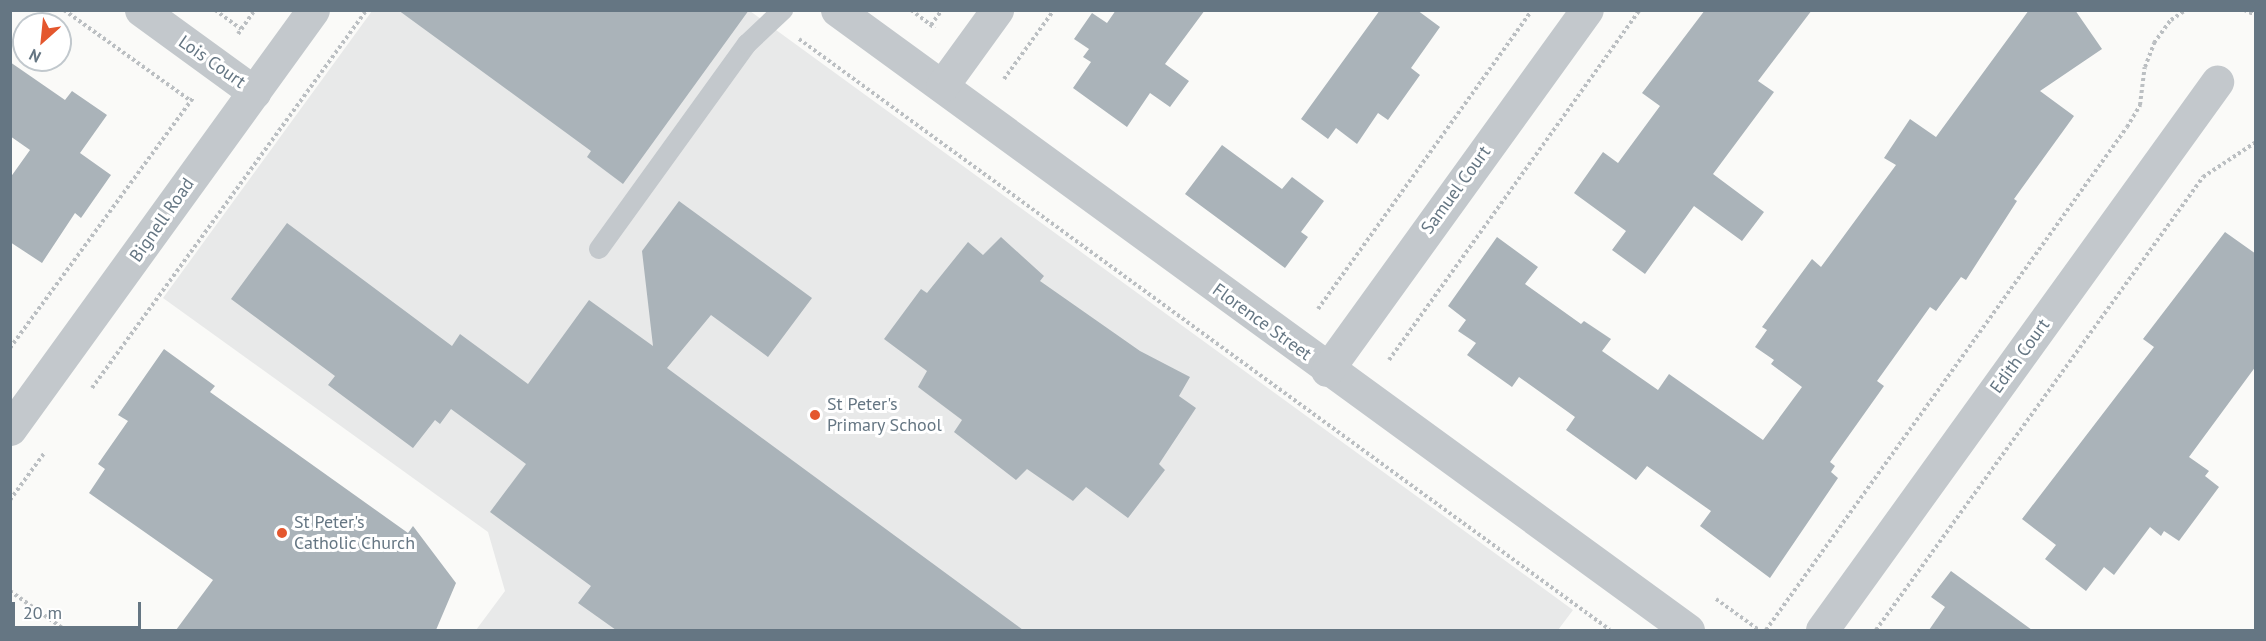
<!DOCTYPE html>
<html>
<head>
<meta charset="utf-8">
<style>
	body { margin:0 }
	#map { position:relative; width:2266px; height:641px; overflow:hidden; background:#fafaf8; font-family:"PT Sans",sans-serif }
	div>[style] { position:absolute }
	.built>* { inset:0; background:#e8e9e9 }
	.building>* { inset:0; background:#aab3b9 }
	.path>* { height:4px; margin-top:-2px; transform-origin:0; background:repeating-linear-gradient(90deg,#bbbfc2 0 3px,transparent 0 6px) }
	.service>* { height:20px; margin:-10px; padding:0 10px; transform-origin:10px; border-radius:10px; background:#c3c8cc }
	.minor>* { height:33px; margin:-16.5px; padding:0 16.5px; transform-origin:16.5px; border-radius:16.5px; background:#c3c8cc }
	.dots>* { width:16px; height:16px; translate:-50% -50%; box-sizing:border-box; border:3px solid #fff; border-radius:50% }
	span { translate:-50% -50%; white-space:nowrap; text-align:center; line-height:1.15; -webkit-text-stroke:6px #fff; paint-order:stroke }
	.street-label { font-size:18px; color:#657683 }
	.poi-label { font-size:18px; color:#657683 }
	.left { translate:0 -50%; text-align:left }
	.frame { position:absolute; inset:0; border:12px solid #657683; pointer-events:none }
	.north { position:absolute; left:12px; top:12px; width:60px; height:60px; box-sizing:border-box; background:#fff; border:2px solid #c1c8cd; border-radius:50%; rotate:207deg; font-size:16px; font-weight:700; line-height:24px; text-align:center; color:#657683 }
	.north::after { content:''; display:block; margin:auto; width:21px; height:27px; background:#e4572e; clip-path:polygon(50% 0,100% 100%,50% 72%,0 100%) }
	.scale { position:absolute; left:12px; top:602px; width:129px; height:27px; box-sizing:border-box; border:3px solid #657683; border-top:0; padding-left:8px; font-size:18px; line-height:21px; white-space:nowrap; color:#657683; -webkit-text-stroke:4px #fff; paint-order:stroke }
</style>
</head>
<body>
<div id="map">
	<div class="built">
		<div style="clip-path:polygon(372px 11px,750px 11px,1573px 610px,1558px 630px,476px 630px,505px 591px,488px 532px,163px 298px)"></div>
	</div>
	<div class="building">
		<div style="clip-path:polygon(398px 10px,749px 10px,623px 184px,587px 157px,591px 151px)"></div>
		<div style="clip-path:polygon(1116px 10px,1205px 10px,1165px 64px,1189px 81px,1170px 107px,1150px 93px,1127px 127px,1073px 88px,1091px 62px,1083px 57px,1089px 49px,1074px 39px,1092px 13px,1107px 23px)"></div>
		<div style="clip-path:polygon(1380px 10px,1417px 10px,1440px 27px,1411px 68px,1420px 75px,1388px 120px,1378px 113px,1357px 144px,1336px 128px,1328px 139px,1301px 119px)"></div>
		<div style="clip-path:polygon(1705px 10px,1812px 10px,1758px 81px,1774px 92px,1713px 174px,1764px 212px,1742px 241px,1694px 206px,1645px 274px,1612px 250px,1626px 231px,1574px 193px,1603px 152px,1618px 163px,1660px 106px,1642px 93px)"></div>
		<div style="clip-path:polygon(2029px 10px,2075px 10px,2102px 49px,2040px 91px,2074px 116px,2014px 199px,2017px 201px,1966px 280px,1961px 277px,1936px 311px,1930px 307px,1877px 381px,1884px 386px,1830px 462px,1835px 466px,1831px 472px,1838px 478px,1770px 578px,1700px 526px,1711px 511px,1647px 466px,1636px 480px,1566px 430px,1575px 417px,1519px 377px,1512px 387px,1467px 355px,1476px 343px,1458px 331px,1466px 320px,1448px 306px,1497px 237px,1538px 267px,1525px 284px,1581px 324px,1584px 321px,1611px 339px,1602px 351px,1658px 390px,1669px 374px,1763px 440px,1802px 387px,1771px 364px,1774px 360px,1755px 347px,1767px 330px,1762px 327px,1812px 259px,1821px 267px,1896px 165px,1884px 158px,1910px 119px,1936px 137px)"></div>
		<div style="clip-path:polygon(10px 62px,65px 100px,72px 91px,107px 115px,80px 153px,111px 175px,81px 218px,75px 213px,42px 263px,10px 242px,10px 178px,30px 150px,10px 136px)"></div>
		<div style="clip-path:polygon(1222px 145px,1282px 189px,1292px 177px,1324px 201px,1301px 232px,1308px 237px,1285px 268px,1185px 194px)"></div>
		<div style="clip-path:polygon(679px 201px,812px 298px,768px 357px,711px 315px,667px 368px,1023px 630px,616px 630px,578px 603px,591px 586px,490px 512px,526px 464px,451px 409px,440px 424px,435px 420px,413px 448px,328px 385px,335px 376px,231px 299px,287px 223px,452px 346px,460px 334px,528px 384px,589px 300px,653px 346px,642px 251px)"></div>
		<div style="clip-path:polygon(2225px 232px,2256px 254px,2256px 366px,2189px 457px,2209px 471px,2205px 476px,2219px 487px,2179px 541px,2164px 531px,2161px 536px,2150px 527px,2114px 575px,2104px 567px,2086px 591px,2045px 559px,2056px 545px,2022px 519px,2154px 347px,2143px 339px)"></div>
		<div style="clip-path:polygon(1001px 237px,1044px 276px,1040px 281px,1140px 351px,1190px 377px,1179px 396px,1196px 408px,1159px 464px,1165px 470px,1128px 518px,1086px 487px,1073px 501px,1027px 469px,1016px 480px,954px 432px,962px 420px,918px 387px,927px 371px,884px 339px,921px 289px,927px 293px,968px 242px,983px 255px)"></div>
		<div style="clip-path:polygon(164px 349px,215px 386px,210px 392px,408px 533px,413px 526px,456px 583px,436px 630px,176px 630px,213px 580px,89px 493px,105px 469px,98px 464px,128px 421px,118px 415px)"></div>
		<div style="clip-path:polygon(1951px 571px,2032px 630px,1929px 630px,1945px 607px,1931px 597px)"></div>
	</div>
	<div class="path">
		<div style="left:64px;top:10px;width:156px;rotate:35.6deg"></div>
		<div style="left:215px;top:10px;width:32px;rotate:36deg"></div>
		<div style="left:911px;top:10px;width:30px;rotate:37deg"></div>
		<div style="left:2244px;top:10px;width:13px;rotate:23deg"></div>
		<div style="left:931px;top:25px;width:19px;rotate:-54deg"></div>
		<div style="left:238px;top:34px;width:29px;rotate:-55deg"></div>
		<div style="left:799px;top:39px;width:1003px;rotate:36.08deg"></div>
		<div style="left:1004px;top:79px;width:85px;rotate:-54.1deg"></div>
		<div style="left:1318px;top:309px;width:368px;rotate:-54.4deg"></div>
		<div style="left:10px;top:348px;width:311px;rotate:-53.8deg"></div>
		<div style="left:1389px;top:360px;width:431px;rotate:-54.4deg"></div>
		<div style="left:92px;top:388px;width:467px;rotate:-54deg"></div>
		<div style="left:10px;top:500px;width:59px;rotate:-53.9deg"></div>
		<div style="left:10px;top:591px;width:67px;rotate:35.3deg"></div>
		<div style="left:1716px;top:599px;width:53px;rotate:35.8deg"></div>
		<div style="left:1766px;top:630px;width:619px;rotate:-54.33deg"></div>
		<div style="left:2127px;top:127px;width:26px;rotate:-59deg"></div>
		<div style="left:2140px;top:105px;width:38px;rotate:-83deg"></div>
		<div style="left:2145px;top:67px;width:26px;rotate:-69deg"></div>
		<div style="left:2154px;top:43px;width:29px;rotate:-54deg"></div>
		<div style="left:2171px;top:20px;width:18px;rotate:-34deg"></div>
		<div style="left:1876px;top:630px;width:559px;rotate:-54.18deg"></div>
		<div style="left:2203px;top:177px;width:64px;rotate:-33.4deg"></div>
	</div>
	<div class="service">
		<div style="left:599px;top:249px;width:253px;rotate:-54.2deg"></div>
		<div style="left:747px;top:44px;width:50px;rotate:-43.4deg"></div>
	</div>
	<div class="minor">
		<div style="left:141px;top:10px;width:140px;rotate:36deg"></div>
		<div style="left:837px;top:10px;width:1053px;rotate:36.08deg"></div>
		<div style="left:942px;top:86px;width:94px;rotate:-54.1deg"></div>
		<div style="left:1327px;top:370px;width:444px;rotate:-54.2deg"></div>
		<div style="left:10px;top:429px;width:517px;rotate:-54.13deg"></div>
		<div style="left:1822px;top:630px;width:676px;rotate:-54.22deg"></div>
	</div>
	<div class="dots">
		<div style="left:815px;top:415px;background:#e4572e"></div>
		<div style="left:282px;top:533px;background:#e4572e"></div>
	</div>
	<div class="street-label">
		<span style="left:212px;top:62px;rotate:35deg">Lois Court</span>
		<span style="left:1456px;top:190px;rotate:-54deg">Samuel Court</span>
		<span style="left:162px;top:220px;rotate:-55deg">Bignell Road</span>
		<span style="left:1262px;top:322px;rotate:36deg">Florence Street</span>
		<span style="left:2020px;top:356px;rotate:-54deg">Edith Court</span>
	</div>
	<div class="poi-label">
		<span class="left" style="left:827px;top:415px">St Peter's<br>Primary School</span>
		<span class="left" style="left:294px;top:533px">St Peter's<br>Catholic Church</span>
	</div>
	<div class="frame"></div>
	<div class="north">N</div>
	<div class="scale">20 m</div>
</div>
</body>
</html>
